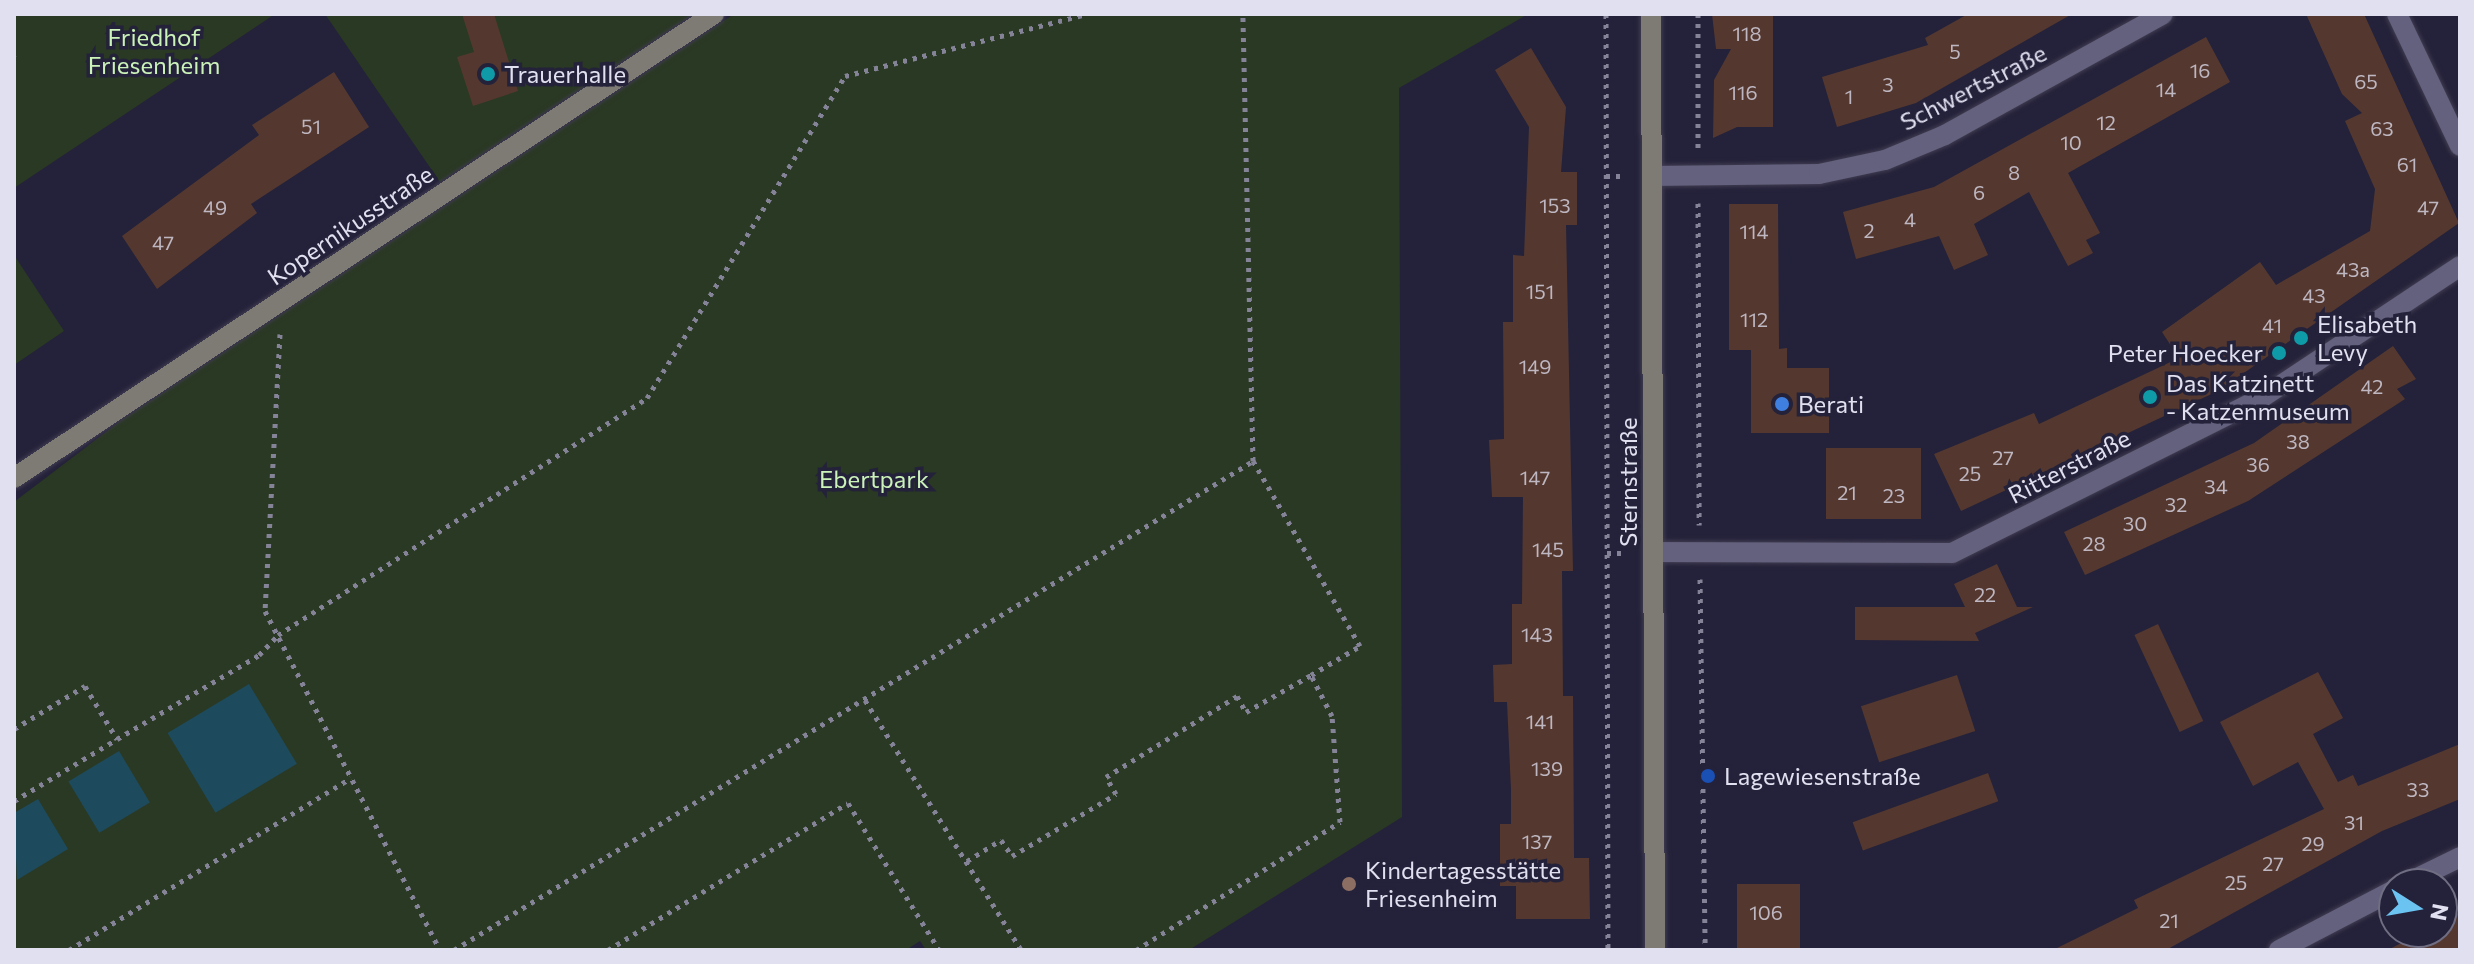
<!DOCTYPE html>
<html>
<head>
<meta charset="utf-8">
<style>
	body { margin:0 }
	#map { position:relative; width:2474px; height:964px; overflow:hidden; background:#24223a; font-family:Commissioner,sans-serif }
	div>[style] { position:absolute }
	.green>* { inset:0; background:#2a3923 }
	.water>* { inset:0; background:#1e4a5d; transform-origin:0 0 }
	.building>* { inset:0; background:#54382f; transform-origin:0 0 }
	.path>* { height:5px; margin-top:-2.5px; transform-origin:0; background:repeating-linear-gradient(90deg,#858397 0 4px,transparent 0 10px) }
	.roads { filter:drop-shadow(0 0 2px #413d52) drop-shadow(0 0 2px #413d52) }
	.street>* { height:20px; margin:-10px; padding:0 10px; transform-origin:10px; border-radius:10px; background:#63617d }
	.secondary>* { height:20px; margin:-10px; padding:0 10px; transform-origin:10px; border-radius:10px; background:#7e7a74 }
	.dots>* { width:22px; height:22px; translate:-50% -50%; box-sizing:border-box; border:4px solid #24223a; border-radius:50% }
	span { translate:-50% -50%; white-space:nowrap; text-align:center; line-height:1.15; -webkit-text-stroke:7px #24223a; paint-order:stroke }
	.number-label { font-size:20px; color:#beb6c0 }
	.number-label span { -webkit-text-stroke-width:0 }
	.park-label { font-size:24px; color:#cbf2b8 }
	.poi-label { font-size:24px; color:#e1e0f0 }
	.left { translate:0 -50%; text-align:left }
	.right { translate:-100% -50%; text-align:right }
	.street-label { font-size:24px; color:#e1e0f0 }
	.frame { position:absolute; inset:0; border:16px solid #e1e0f0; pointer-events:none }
	.north { position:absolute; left:2378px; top:868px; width:80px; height:80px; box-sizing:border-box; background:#24223a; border:2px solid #706e83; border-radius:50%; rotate:101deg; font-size:22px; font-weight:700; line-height:32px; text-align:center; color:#e1e0f0 }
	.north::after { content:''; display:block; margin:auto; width:28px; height:36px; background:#6bc3f2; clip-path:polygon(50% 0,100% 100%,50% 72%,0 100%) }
</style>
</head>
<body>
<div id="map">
	<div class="green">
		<div style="clip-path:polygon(14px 14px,275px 14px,14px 188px)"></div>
		<div style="clip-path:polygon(325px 14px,694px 14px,440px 182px)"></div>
		<div style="clip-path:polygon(734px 14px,1528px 14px,1399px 88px,1402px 817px,1189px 950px,926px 950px,920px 941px,906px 950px,14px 950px,14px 502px,123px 419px)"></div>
		<div style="clip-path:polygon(14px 255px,64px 331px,14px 365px)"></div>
	</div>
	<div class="water">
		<div style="left:249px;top:684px;width:93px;height:95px;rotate:59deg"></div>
		<div style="left:119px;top:751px;width:60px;height:59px;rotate:59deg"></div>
		<div style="clip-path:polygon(38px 799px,68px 849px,17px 880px,14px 813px)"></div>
	</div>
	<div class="building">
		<div style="clip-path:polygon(462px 14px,494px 14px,518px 91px,473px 106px,457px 57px,474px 52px)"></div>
		<div style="clip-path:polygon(1712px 14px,1773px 14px,1773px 127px,1737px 127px,1713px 138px,1714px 80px,1731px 49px,1716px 49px)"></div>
		<div style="clip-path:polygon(1968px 14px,2072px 14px,1916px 103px,1837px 127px,1822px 77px,1928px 45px,1925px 38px)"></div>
		<div style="clip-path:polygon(2306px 14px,2364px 14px,2459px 223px,2218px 391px,1961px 511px,1934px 454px,2034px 413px,2039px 424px,2179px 358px,2162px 332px,2260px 262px,2276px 285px,2370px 231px,2375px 189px,2345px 121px,2362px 113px,2342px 94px)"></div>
		<div style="clip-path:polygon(2206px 37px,2230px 82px,2068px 173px,2100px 233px,2086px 240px,2093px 253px,2068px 266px,2029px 192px,1974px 224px,1988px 255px,1954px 270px,1939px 236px,1856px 259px,1843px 212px,1934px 187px)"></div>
		<div style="clip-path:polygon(1531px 48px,1566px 107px,1561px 172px,1577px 172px,1577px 225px,1566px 225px,1573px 571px,1562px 571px,1563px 696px,1573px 696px,1574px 858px,1589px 858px,1590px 919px,1516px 919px,1516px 886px,1500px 886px,1500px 824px,1511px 824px,1511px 790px,1507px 702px,1494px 702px,1493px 665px,1512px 664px,1512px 604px,1522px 604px,1523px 497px,1492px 497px,1489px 440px,1504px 439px,1503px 322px,1513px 322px,1513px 255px,1524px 256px,1529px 127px,1495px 70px)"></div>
		<div style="clip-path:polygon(334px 72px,369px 127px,251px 204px,257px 213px,157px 289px,122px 236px,259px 135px,252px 125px)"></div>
		<div style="clip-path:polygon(1729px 204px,1778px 204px,1779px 349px,1787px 348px,1787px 368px,1829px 368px,1829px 433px,1751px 433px,1751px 350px,1729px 350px)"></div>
		<div style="clip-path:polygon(2393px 346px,2416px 379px,2397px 389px,2405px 399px,2248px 501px,2085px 575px,2064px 532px,2254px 443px)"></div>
		<div style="left:1826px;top:448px;width:95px;height:71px"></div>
		<div style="clip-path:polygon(1997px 564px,2017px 607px,2033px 607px,1975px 633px,1979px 641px,1855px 640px,1855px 607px,1965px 607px,1954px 584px)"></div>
		<div style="left:2158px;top:624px;width:107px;height:26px;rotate:65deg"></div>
		<div style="clip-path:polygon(2318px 672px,2343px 718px,2313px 734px,2338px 782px,2353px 775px,2358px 786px,2460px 744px,2460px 799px,2382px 831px,2166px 950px,2053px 950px,2138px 908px,2134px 900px,2324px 809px,2298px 762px,2253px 786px,2220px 722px)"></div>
		<div style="left:1957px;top:675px;width:59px;height:101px;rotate:72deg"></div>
		<div style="left:1988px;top:773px;width:30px;height:144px;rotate:70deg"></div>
		<div style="left:1737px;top:884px;width:63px;height:66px"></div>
		<div style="clip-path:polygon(2460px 912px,2460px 950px,2388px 950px,2422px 932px,2442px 932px,2442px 921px)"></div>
	</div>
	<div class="path">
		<div style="left:1606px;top:14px;width:936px;rotate:89.88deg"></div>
		<div style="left:1698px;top:14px;width:135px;rotate:90deg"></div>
		<div style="left:14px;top:57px;width:1px;rotate:45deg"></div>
		<div style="left:1606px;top:176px;width:19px"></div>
		<div style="left:1698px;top:203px;width:322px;rotate:89.8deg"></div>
		<div style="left:280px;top:334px;width:277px;rotate:93.1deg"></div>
		<div style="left:265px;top:611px;width:382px;rotate:62.7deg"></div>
		<div style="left:1607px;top:553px;width:19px"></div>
		<div style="left:1700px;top:579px;width:371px;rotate:89.2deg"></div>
		<div style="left:865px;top:700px;width:295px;rotate:58deg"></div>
		<div style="left:14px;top:729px;width:83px;rotate:-31.2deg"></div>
		<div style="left:85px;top:686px;width:62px;rotate:58.9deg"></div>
		<div style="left:117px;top:739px;width:165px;rotate:-30.6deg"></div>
		<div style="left:259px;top:655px;width:28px;rotate:-46deg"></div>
		<div style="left:278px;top:635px;width:439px;rotate:-32.7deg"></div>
		<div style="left:647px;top:398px;width:378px;rotate:-58.4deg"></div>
		<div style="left:845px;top:76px;width:249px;rotate:-14.4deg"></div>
		<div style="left:14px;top:801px;width:120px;rotate:-31deg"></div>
		<div style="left:967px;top:861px;width:40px;rotate:-32deg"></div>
		<div style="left:1001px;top:840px;width:19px;rotate:55deg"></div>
		<div style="left:1012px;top:856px;width:121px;rotate:-30.8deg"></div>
		<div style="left:1116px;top:794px;width:20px;rotate:-120deg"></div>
		<div style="left:1106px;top:777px;width:154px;rotate:-31.7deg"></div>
		<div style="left:1237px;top:696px;width:18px;rotate:61deg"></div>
		<div style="left:1246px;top:712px;width:75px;rotate:-29.6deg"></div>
		<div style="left:69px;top:950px;width:330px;rotate:-31.4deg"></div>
		<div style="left:454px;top:950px;width:937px;rotate:-31.47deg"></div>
		<div style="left:608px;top:950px;width:281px;rotate:-31.5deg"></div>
		<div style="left:848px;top:803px;width:173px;rotate:58.2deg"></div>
		<div style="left:1136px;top:950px;width:241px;rotate:-32.1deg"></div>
		<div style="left:1340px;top:822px;width:106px;rotate:-94.3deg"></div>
		<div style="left:1332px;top:716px;width:46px;rotate:-117.1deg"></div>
		<div style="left:1311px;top:675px;width:57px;rotate:-30.6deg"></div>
		<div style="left:1360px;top:646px;width:214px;rotate:-120deg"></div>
		<div style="left:1253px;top:461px;width:447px;rotate:-91.3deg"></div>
	</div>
	<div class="roads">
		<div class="street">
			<div style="left:2397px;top:14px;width:146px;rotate:64.5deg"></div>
			<div style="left:1652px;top:176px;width:167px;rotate:-0.7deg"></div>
			<div style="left:1819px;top:174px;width:67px;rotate:-12deg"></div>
			<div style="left:1885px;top:160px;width:65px;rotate:-22.6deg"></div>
			<div style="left:1945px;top:135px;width:249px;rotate:-29deg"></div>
			<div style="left:1654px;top:552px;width:298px;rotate:0.2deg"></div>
			<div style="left:1952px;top:553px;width:344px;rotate:-26.6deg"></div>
			<div style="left:2260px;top:399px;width:240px;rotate:-33.6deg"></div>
			<div style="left:2405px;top:884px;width:61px;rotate:-26.1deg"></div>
			<div style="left:2279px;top:950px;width:130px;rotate:-27.6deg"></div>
		</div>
		<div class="secondary">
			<div style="left:1651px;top:14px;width:936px;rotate:89.76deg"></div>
			<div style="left:14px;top:478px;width:840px;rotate:-33.54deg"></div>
		</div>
	</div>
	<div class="dots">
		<div style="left:488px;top:74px;background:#0f9aa8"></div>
		<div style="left:2301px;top:338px;background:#0f9aa8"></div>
		<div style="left:2279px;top:353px;background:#0f9aa8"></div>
		<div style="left:2150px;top:397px;background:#0f9aa8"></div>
		<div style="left:1782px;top:404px;background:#3f7fe0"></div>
		<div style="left:1708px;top:776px;background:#1a4fb4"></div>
		<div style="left:1349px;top:884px;background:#8d6e63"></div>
	</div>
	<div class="number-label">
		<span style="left:1747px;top:33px">118</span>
		<span style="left:1955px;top:51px">5</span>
		<span style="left:2200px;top:70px">16</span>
		<span style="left:2366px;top:81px">65</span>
		<span style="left:1888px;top:84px">3</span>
		<span style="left:2166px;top:89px">14</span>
		<span style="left:1743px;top:92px">116</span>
		<span style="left:1849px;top:96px">1</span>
		<span style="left:2106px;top:122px">12</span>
		<span style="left:311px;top:126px">51</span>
		<span style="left:2382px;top:128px">63</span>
		<span style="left:2071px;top:142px">10</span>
		<span style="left:2407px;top:164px">61</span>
		<span style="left:2014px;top:172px">8</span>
		<span style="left:1979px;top:192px">6</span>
		<span style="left:1555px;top:205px">153</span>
		<span style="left:215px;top:207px">49</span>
		<span style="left:2428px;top:207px">47</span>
		<span style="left:1910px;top:219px">4</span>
		<span style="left:1869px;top:230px">2</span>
		<span style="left:1754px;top:231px">114</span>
		<span style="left:163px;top:242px">47</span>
		<span style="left:2353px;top:269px">43a</span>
		<span style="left:1540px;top:291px">151</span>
		<span style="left:2314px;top:295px">43</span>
		<span style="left:1754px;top:319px">112</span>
		<span style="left:2272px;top:325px">41</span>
		<span style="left:1535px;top:366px">149</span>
		<span style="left:2372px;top:386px">42</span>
		<span style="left:2298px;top:441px">38</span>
		<span style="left:2003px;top:457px">27</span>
		<span style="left:2258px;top:464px">36</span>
		<span style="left:1970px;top:473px">25</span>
		<span style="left:1535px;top:477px">147</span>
		<span style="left:2216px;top:486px">34</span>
		<span style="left:1847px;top:492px">21</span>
		<span style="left:1894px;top:495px">23</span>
		<span style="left:2176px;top:504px">32</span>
		<span style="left:2135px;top:523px">30</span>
		<span style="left:2094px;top:543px">28</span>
		<span style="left:1548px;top:549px">145</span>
		<span style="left:1985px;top:594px">22</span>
		<span style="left:1537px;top:634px">143</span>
		<span style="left:1540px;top:721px">141</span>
		<span style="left:1547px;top:768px">139</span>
		<span style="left:2418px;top:789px">33</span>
		<span style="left:2354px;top:822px">31</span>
		<span style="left:1537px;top:841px">137</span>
		<span style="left:2313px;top:843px">29</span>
		<span style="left:2273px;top:863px">27</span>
		<span style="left:2236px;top:882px">25</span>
		<span style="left:1766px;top:912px">106</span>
		<span style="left:2169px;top:920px">21</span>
	</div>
	<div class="park-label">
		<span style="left:154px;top:51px">Friedhof<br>Friesenheim</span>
		<span style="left:874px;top:479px">Ebertpark</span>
	</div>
	<div class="poi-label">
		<span class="left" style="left:504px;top:74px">Trauerhalle</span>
		<span class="left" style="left:2317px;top:338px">Elisabeth<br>Levy</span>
		<span class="right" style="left:2263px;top:353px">Peter Hoecker</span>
		<span class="left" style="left:2166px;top:397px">Das Katzinett<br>- Katzenmuseum</span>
		<span class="left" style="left:1798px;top:404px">Berati</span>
		<span class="left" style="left:1724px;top:776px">Lagewiesenstraße</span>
		<span class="left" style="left:1365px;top:884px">Kindertagesstätte<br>Friesenheim</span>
	</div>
	<div class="street-label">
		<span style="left:1973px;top:87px;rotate:-27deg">Schwertstraße</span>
		<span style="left:350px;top:225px;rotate:-34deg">Kopernikusstraße</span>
		<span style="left:2069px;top:466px;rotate:-27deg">Ritterstraße</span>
		<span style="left:1628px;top:482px;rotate:-90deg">Sternstraße</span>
	</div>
	<div class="frame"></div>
	<div class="north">N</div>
</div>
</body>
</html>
